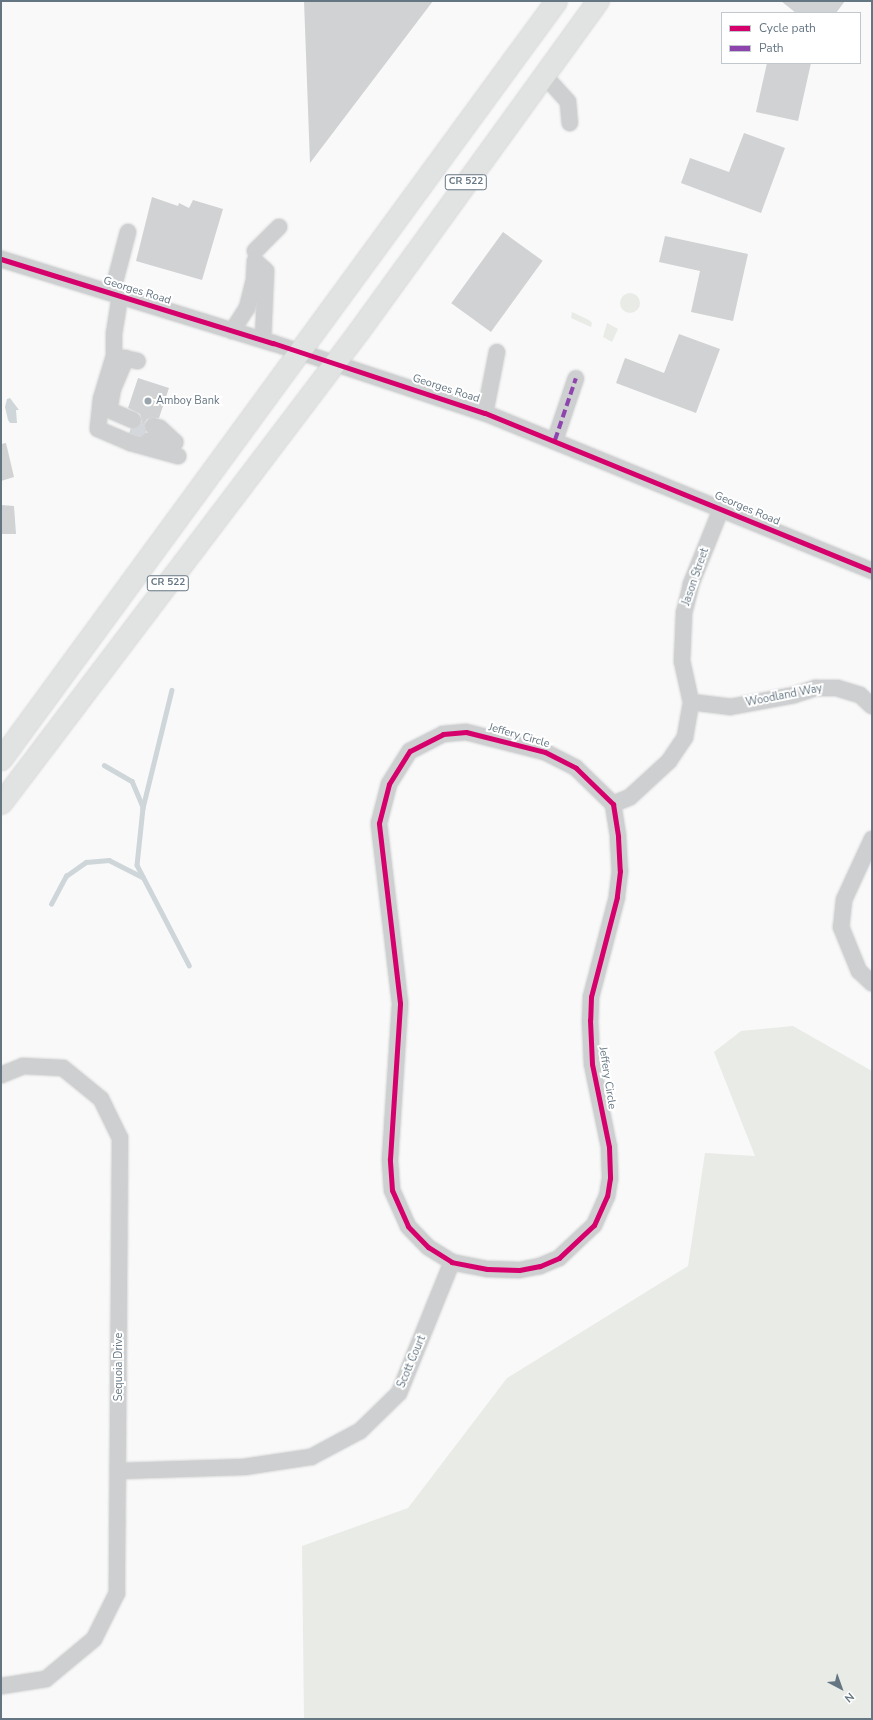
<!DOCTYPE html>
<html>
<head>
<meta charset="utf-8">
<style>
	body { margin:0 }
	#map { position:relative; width:873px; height:1720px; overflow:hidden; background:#f9f9f9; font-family:"Nunito Sans",sans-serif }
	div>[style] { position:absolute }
	.green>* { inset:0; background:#e8ebe6 }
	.round { border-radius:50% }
	.water>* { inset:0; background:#ced6d9 }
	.stream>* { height:4.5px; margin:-2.25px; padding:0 2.25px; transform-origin:2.25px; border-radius:2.25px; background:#ced6d9 }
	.building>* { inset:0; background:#d0d2d3; transform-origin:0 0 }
	.minor-tunnel>* { height:16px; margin-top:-8px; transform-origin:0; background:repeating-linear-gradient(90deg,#d4d8dc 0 16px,transparent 0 24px) }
	.roads { filter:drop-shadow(0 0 1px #d5d6d7) drop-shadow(0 0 1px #d5d6d7) }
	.minor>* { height:16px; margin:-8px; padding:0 8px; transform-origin:8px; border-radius:8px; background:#cecfd0 }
	.major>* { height:21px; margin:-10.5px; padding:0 10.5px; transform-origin:10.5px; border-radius:10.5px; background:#e1e2e2 }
	.quiet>* { height:4px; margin-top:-2px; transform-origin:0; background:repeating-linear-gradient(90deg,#8e44ad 0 8px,transparent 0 12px) }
	.cycleway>* { height:5px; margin:-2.5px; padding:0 2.5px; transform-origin:2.5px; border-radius:2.5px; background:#d6006c }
	.dots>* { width:11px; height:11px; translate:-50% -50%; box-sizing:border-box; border:2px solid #fff; border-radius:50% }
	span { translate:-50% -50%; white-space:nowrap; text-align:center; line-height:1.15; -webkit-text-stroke:4px #fff; paint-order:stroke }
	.shield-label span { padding:1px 3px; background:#fff; border:1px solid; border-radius:3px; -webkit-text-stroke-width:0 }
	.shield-label { font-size:10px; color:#657683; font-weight:700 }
	.street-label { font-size:11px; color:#657683 }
	.poi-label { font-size:11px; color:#657683 }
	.left { translate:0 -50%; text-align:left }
	.frame { position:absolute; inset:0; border:2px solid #657683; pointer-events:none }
	.legend { position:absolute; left:721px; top:12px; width:140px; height:52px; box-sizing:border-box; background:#fff; border:1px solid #c1c8cd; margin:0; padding:5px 7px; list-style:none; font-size:12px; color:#657683 }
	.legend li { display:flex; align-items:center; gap:8px; height:20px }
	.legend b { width:20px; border:1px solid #c1c8cd }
	.north { position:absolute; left:821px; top:1668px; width:40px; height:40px; -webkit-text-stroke:3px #fff; paint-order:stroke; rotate:139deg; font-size:11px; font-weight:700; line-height:16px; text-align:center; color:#657683 }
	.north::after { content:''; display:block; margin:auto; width:14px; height:18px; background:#657683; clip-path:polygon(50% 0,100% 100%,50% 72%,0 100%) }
</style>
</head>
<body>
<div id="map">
	<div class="green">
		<div class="round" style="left:620px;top:293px;width:20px;height:20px"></div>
		<div style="clip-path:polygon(572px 312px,589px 320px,592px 323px,591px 327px,571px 318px)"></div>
		<div style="clip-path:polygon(607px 323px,618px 329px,612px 342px,603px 337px)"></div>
		<div style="clip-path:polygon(793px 1026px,872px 1071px,872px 1719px,304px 1719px,302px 1546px,408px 1508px,507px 1378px,688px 1266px,705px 1153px,755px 1156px,714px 1052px,741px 1031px)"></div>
	</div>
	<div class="water">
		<div style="clip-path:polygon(10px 398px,19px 410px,16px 410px,17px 423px,10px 423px,8px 420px,5px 407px,7px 399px)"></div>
	</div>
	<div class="stream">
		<div style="left:172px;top:690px;width:122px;rotate:103.8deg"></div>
		<div style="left:143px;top:808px;width:57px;rotate:96deg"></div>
		<div style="left:137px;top:865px;width:113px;rotate:62.5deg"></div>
		<div style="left:104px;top:765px;width:32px;rotate:30deg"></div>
		<div style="left:132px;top:781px;width:28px;rotate:67deg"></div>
		<div style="left:51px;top:904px;width:32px;rotate:-62deg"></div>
		<div style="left:66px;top:876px;width:24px;rotate:-35deg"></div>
		<div style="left:86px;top:862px;width:23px;rotate:-5deg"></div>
		<div style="left:109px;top:860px;width:38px;rotate:27deg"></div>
	</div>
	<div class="building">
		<div style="clip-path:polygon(304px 1px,433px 1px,310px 163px)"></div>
		<div style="clip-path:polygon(781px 1px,845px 1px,836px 13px,796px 13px)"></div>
		<div style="clip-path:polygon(767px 63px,811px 63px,798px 121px,756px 112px)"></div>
		<div style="clip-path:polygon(744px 133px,785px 148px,761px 213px,681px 183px,690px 158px,729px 172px)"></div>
		<div style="clip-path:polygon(152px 197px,178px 206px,179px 203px,189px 208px,193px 200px,223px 209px,202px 280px,136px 261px)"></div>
		<div style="left:503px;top:232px;width:49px;height:88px;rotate:36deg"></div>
		<div style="clip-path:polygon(665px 236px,748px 254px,733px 321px,691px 312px,700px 271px,659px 262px)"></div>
		<div style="clip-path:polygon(679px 334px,720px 349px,696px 413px,616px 383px,625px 358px,664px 373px)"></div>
		<div style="clip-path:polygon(138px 378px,169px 388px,159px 418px,147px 419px,144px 424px,146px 432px,140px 436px,129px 432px,142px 423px,140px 414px,128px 408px)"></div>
		<div style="clip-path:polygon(6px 443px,14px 477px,1px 481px,1px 444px)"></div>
		<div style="clip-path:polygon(1px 505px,14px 506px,16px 534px,1px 534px)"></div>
	</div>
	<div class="minor-tunnel">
		<div style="left:131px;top:427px;width:20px;rotate:18deg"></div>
	</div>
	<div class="roads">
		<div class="minor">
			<div style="left:544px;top:75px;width:36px;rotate:48deg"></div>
			<div style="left:568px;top:102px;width:21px;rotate:85deg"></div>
			<div style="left:255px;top:251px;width:34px;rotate:-45deg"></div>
			<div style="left:1px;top:259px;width:285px;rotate:17.2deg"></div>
			<div style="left:273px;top:343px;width:223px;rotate:18.3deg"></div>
			<div style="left:485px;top:413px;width:418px;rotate:22.2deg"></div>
			<div style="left:255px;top:261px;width:15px;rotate:42deg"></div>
			<div style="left:266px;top:271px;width:69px;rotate:92.5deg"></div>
			<div style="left:112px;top:293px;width:63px;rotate:-75.3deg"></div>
			<div style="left:120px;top:296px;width:38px;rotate:99deg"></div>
			<div style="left:114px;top:334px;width:22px;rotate:90deg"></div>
			<div style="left:114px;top:356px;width:24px;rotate:12deg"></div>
			<div style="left:232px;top:331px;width:27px;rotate:-57deg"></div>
			<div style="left:247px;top:308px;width:29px;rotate:-76deg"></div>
			<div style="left:254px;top:280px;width:19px;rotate:-87deg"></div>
			<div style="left:114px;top:356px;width:45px;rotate:106.8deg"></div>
			<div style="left:101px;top:399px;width:30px;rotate:96deg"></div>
			<div style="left:98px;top:429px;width:36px;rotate:23deg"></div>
			<div style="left:131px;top:443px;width:49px;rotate:15.5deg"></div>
			<div style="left:126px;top:358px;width:33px;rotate:113deg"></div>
			<div style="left:113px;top:388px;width:22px;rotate:100deg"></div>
			<div style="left:109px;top:410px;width:26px;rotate:23deg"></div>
			<div style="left:485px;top:413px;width:62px;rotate:-78.9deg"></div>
			<div style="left:153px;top:426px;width:7px;rotate:16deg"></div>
			<div style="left:160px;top:428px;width:21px;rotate:43deg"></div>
			<div style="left:555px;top:440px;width:65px;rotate:-71.3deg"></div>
			<div style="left:148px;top:441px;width:27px;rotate:2deg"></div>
			<div style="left:691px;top:702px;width:39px;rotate:7deg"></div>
			<div style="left:730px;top:707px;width:65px;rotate:-10.6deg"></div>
			<div style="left:794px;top:695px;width:23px;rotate:-18deg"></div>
			<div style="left:816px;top:688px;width:21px"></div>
			<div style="left:837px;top:688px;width:24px;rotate:17deg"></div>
			<div style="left:860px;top:695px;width:16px;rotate:43deg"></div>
			<div style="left:466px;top:732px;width:81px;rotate:14.2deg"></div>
			<div style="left:545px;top:752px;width:35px;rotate:27deg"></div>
			<div style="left:576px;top:768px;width:52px;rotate:44.2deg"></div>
			<div style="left:613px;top:804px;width:33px;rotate:81deg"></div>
			<div style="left:618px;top:837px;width:34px;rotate:87deg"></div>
			<div style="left:620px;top:871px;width:26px;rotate:97deg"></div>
			<div style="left:617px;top:897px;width:103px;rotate:104.6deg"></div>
			<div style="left:591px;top:997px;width:23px;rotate:92deg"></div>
			<div style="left:590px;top:1020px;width:44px;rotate:87.4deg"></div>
			<div style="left:592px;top:1064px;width:85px;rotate:78.4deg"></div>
			<div style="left:609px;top:1147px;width:31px;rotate:88deg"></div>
			<div style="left:610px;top:1178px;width:18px;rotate:99deg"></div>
			<div style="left:607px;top:1196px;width:32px;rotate:114deg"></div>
			<div style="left:594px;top:1225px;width:48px;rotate:136.7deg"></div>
			<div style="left:559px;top:1258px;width:21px;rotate:157deg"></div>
			<div style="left:540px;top:1266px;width:21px;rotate:169deg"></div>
			<div style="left:519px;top:1270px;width:32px;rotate:-178deg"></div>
			<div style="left:487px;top:1269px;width:36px;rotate:-169deg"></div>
			<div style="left:452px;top:1262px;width:28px;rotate:-148deg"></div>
			<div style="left:428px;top:1247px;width:29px;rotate:-134deg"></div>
			<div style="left:408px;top:1226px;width:39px;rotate:-114deg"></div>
			<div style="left:392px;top:1190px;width:31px;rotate:-94deg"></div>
			<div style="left:390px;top:1159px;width:156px;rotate:-86.3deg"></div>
			<div style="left:400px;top:1003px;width:181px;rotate:-96.7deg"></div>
			<div style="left:379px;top:823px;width:40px;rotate:-75.6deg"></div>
			<div style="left:389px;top:784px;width:39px;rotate:-58deg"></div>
			<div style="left:410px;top:751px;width:37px;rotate:-27deg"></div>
			<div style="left:443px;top:734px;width:23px;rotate:-5deg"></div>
			<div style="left:613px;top:804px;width:18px;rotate:-22deg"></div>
			<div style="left:630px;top:797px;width:53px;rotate:-42.7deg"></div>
			<div style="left:669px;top:761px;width:29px;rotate:-56deg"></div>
			<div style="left:685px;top:737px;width:36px;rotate:-80deg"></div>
			<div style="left:691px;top:702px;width:42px;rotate:-102.4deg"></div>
			<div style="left:682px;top:661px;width:48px;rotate:-87.6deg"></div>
			<div style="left:684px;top:613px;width:30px;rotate:-76deg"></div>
			<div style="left:691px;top:584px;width:81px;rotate:-68.2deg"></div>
			<div style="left:872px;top:839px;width:67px;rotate:114.7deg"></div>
			<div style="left:844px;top:900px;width:27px;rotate:96deg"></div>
			<div style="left:841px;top:927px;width:48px;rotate:67.8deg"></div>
			<div style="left:859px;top:971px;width:18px;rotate:43deg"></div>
			<div style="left:1px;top:1075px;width:24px;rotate:-22deg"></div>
			<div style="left:23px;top:1066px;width:40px;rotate:2.9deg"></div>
			<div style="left:63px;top:1068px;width:49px;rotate:39.2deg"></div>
			<div style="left:101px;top:1099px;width:43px;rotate:64deg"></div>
			<div style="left:120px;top:1138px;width:455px;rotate:90.4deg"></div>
			<div style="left:117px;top:1593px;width:51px;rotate:116.6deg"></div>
			<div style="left:94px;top:1639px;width:62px;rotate:140.2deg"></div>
			<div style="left:46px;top:1679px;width:46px;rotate:171.2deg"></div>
			<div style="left:119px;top:1471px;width:125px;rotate:-1.8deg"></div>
			<div style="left:244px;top:1467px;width:68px;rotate:-8.5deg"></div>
			<div style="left:311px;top:1457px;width:55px;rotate:-28deg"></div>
			<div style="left:360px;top:1431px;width:54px;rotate:-44.3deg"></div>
			<div style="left:399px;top:1393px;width:141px;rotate:-68deg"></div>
		</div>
		<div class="major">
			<div style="left:1px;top:759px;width:939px;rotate:-53.79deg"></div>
			<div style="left:1px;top:803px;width:591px;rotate:-52.84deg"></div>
			<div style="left:358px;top:332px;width:409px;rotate:-54.1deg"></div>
		</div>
	</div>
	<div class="quiet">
		<div style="left:555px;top:440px;width:65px;rotate:-71.3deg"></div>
	</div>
	<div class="cycleway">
		<div style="left:1px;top:259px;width:285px;rotate:17.2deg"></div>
		<div style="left:273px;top:343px;width:223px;rotate:18.3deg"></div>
		<div style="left:485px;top:413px;width:418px;rotate:22.2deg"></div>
		<div style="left:466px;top:732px;width:81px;rotate:14.2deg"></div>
		<div style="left:545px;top:752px;width:35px;rotate:27deg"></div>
		<div style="left:576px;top:768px;width:52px;rotate:44.2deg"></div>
		<div style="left:613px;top:804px;width:33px;rotate:81deg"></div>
		<div style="left:618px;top:837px;width:34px;rotate:87deg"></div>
		<div style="left:620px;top:871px;width:26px;rotate:97deg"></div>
		<div style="left:617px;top:897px;width:103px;rotate:104.6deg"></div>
		<div style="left:591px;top:997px;width:23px;rotate:92deg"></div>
		<div style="left:590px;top:1020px;width:44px;rotate:87.4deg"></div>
		<div style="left:592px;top:1064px;width:85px;rotate:78.4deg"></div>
		<div style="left:609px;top:1147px;width:31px;rotate:88deg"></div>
		<div style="left:610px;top:1178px;width:18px;rotate:99deg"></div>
		<div style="left:607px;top:1196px;width:32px;rotate:114deg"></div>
		<div style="left:594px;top:1225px;width:48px;rotate:136.7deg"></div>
		<div style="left:559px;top:1258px;width:21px;rotate:157deg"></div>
		<div style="left:540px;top:1266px;width:21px;rotate:169deg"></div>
		<div style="left:519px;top:1270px;width:32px;rotate:-178deg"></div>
		<div style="left:487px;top:1269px;width:36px;rotate:-169deg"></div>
		<div style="left:452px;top:1262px;width:28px;rotate:-148deg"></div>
		<div style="left:428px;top:1247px;width:29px;rotate:-134deg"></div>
		<div style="left:408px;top:1226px;width:39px;rotate:-114deg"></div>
		<div style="left:392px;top:1190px;width:31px;rotate:-94deg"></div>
		<div style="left:390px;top:1159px;width:156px;rotate:-86.3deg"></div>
		<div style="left:400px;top:1003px;width:181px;rotate:-96.7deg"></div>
		<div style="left:379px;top:823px;width:40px;rotate:-75.6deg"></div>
		<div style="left:389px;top:784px;width:39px;rotate:-58deg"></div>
		<div style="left:410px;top:751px;width:37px;rotate:-27deg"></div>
		<div style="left:443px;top:734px;width:23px;rotate:-5deg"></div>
	</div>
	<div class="dots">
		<div style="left:148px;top:401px;background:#99a4ac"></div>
	</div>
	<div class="shield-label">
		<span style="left:466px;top:182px">CR 522</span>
		<span style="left:168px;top:583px">CR 522</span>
	</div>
	<div class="street-label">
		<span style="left:137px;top:291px;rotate:17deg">Georges Road</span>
		<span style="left:446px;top:389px;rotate:18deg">Georges Road</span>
		<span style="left:747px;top:509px;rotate:23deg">Georges Road</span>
		<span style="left:696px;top:577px;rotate:-71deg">Jason Street</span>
		<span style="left:784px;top:696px;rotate:-11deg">Woodland Way</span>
		<span style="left:519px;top:736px;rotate:16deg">Jeffery Circle</span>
		<span style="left:607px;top:1078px;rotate:81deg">Jeffery Circle</span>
		<span style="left:412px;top:1362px;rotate:-67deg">Scott Court</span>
		<span style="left:119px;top:1367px;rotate:-90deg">Sequoia Drive</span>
	</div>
	<div class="poi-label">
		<span class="left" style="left:156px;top:401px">Amboy Bank</span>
	</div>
	<div class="frame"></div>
	<ul class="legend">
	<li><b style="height:5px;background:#d6006c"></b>Cycle path</li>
	<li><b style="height:5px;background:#8e44ad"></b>Path</li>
	</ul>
	<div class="north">N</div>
</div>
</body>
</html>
